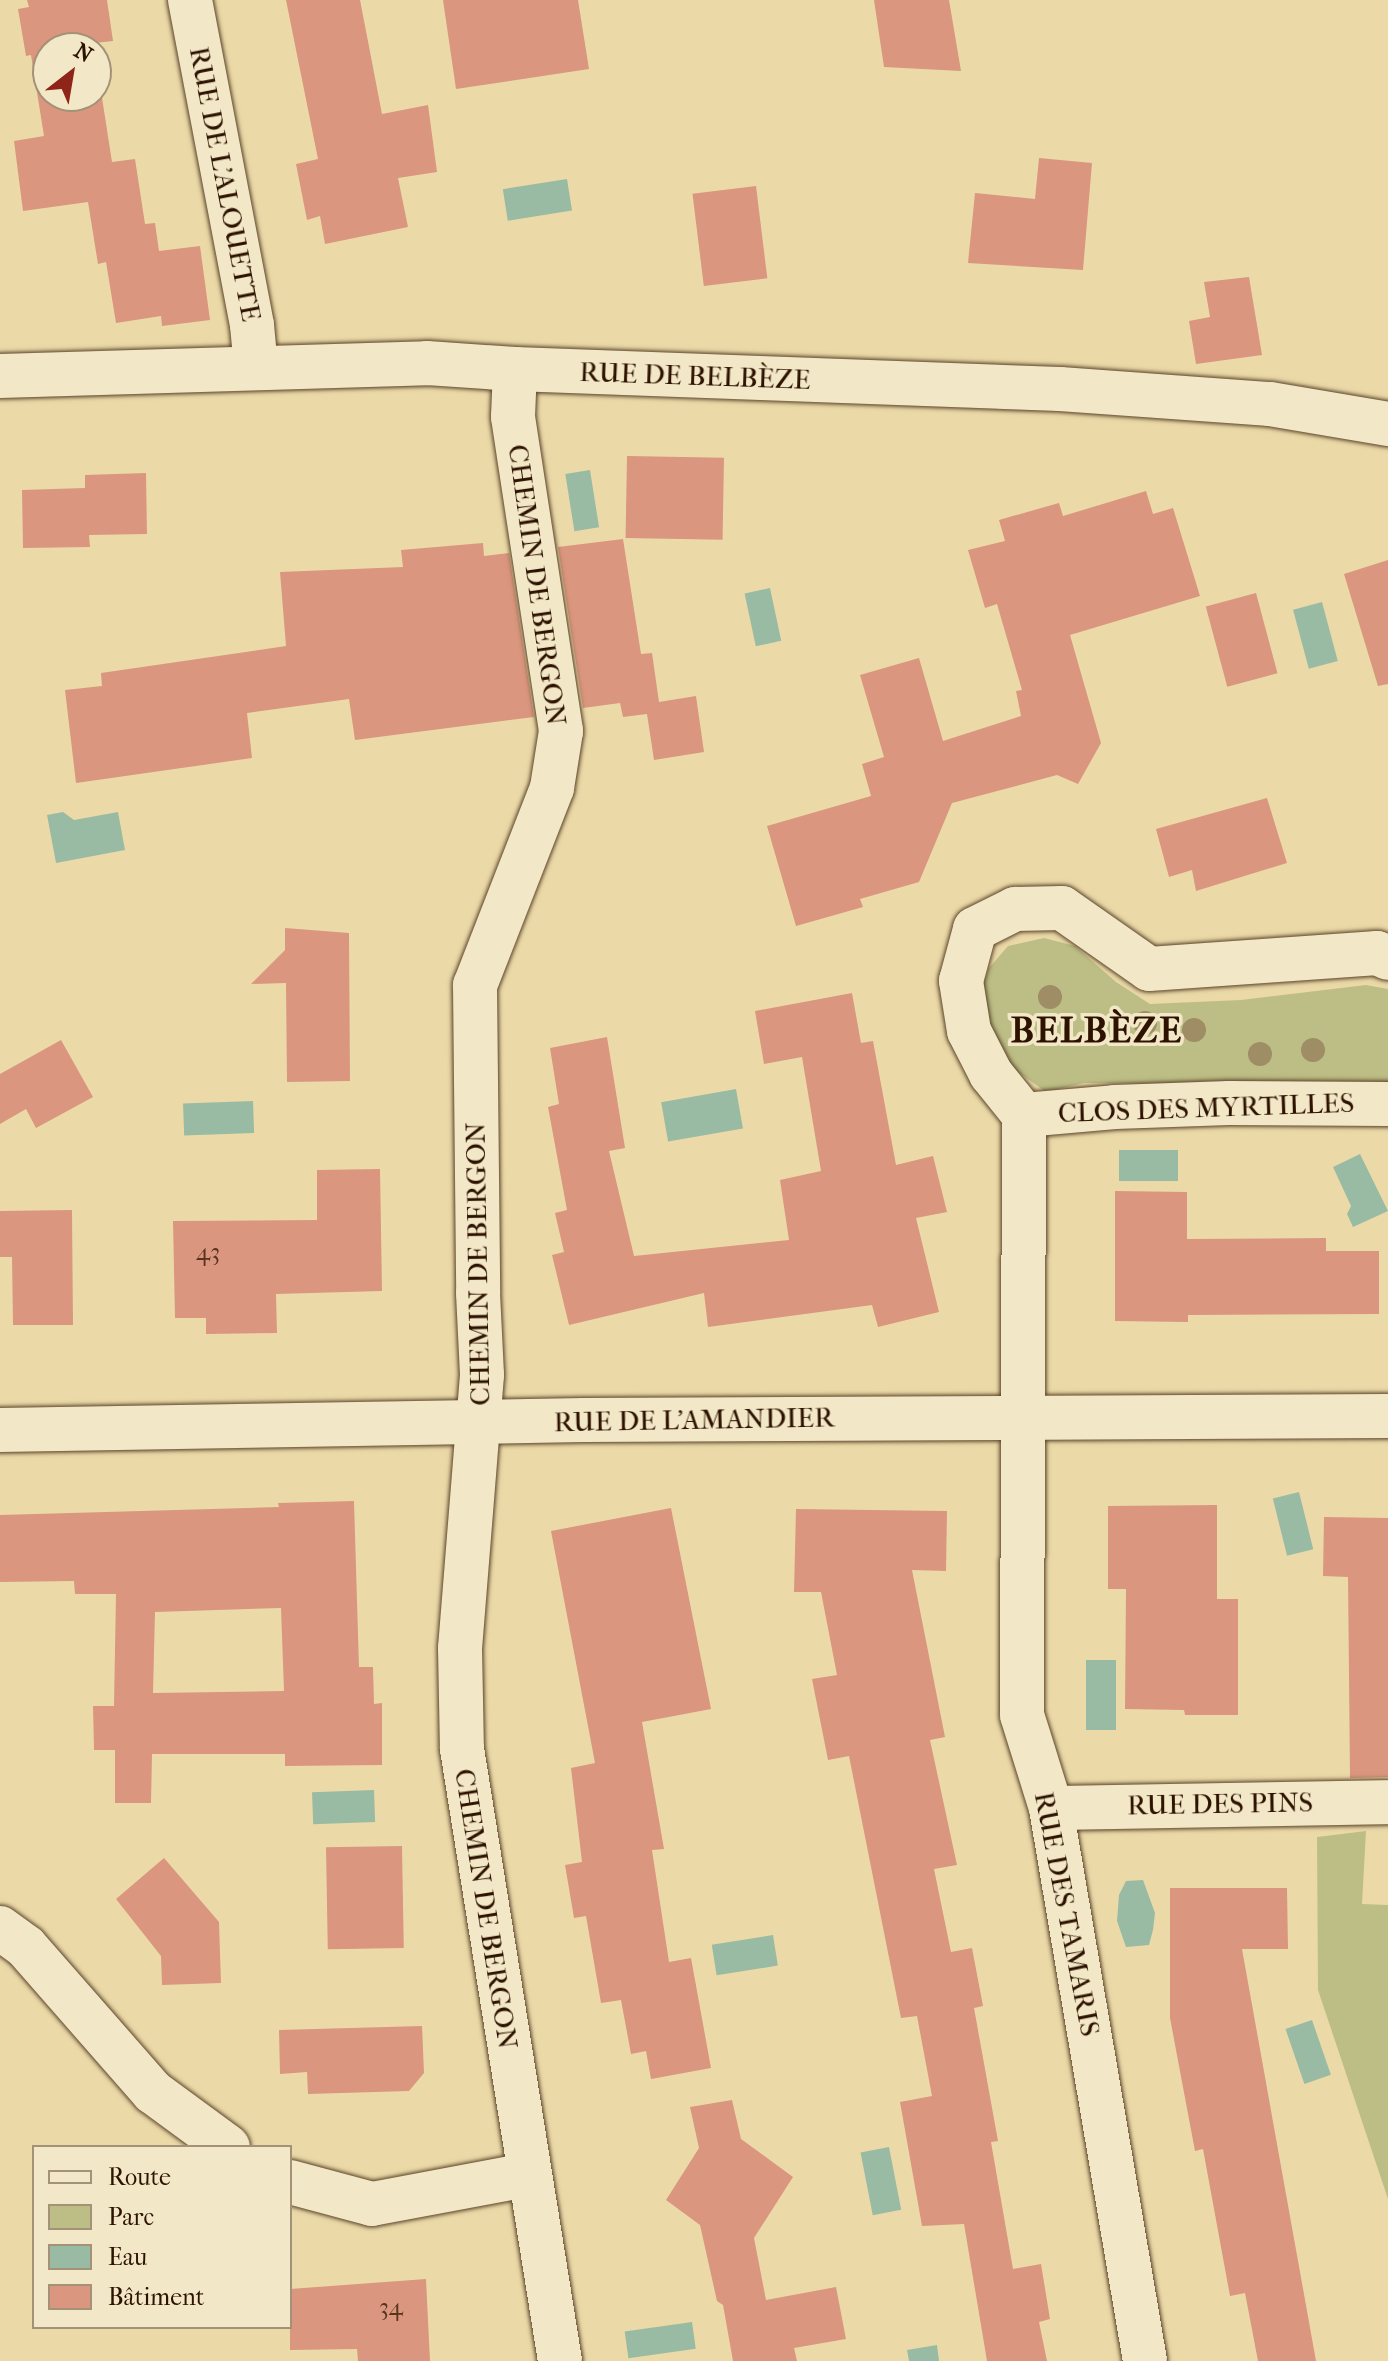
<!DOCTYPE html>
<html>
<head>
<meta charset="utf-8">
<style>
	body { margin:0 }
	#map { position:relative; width:1388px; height:2361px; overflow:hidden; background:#ebdaa8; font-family:"IM FELL French Canon",serif }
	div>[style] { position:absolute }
	.green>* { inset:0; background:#bcbe85 }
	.water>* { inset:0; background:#99bba4; transform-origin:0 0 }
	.building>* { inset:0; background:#da967e; transform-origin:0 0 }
	.roads { filter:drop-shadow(0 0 2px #5c442a) drop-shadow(0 0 2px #5c442a) }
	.street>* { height:44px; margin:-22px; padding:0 22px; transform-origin:22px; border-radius:22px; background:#f2e7c6 }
	.trees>* { width:24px; height:24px; margin:-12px; border-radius:50%; background:#9e8d65 }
	span { translate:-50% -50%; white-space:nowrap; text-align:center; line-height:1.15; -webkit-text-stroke:7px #f2e7c6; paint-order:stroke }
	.number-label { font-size:24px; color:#583320 }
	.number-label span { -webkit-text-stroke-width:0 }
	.street-label { font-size:28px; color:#2d1200 }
	.district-label { font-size:36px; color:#2d1200; font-weight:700; letter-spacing:2px }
	.legend { position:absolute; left:32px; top:2145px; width:260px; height:184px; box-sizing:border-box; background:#f2e7c6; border:2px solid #a39277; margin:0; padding:10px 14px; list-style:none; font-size:24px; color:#2d1200 }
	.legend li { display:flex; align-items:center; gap:16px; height:40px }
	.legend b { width:40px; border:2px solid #a39277 }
	.north { position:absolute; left:32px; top:32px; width:80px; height:80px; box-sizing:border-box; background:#f2e7c6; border:2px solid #a39277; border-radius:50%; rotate:31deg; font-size:22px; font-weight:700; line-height:32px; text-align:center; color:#2d1200 }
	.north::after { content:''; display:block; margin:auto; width:28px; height:36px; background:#8f2418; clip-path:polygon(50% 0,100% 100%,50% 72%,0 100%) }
</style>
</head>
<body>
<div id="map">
	<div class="green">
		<div style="clip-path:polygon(1044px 938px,1075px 946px,1116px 982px,1150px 1004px,1241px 1000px,1366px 985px,1388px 989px,1388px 1086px,1084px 1083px,1046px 1092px,1011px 1067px,985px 1014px,982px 989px,989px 968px,1008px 946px)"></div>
		<div style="clip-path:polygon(1366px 1831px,1362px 1904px,1388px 1905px,1388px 2199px,1318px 1990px,1317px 1837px)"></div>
	</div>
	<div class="water">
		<div style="left:567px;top:179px;width:32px;height:65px;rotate:81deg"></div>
		<div style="left:590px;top:470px;width:58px;height:25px;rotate:81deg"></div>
		<div style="left:770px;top:588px;width:54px;height:26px;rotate:78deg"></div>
		<div style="left:1322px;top:602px;width:61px;height:30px;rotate:75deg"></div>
		<div style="clip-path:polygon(63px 812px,74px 820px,118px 812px,125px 850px,56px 863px,47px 815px)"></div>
		<div style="left:736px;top:1089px;width:40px;height:76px;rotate:80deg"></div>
		<div style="left:253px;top:1101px;width:32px;height:70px;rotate:88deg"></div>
		<div style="left:1119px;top:1150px;width:59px;height:31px"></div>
		<div style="clip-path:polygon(1360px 1154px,1388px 1211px,1353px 1227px,1347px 1214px,1351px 1206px,1333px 1167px)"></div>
		<div style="left:1299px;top:1492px;width:59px;height:27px;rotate:76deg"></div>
		<div style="left:1086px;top:1660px;width:30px;height:70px"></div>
		<div style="left:374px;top:1790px;width:32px;height:62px;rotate:88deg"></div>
		<div style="clip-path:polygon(1143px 1880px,1155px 1913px,1153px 1930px,1149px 1945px,1126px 1947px,1117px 1921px,1119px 1895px,1126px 1881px)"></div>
		<div style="left:773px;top:1935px;width:31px;height:62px;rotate:81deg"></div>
		<div style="left:1312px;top:2020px;width:58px;height:28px;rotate:71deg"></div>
		<div style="left:889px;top:2147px;width:64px;height:29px;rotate:79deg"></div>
		<div style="left:692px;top:2322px;width:27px;height:68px;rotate:82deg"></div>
		<div style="clip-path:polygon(937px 2345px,939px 2361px,909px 2361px,907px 2350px)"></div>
	</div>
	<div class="building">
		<div style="clip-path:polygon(27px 0,107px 0,113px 41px,94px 43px,94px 48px,48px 48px,48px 96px,96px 96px,96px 59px,112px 162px,135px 159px,145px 224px,155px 223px,159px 251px,200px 246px,210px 320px,162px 326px,161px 316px,116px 323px,106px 262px,98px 264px,88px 202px,23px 211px,14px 141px,44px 136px,31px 55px,26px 56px,18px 9px,29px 7px)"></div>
		<div style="clip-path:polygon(286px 0,360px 0,382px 114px,428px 105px,437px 172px,398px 178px,408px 227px,325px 244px,320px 216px,307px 220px,296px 164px,318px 159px)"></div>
		<div style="clip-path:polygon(443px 0,578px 0,589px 69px,456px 89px)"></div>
		<div style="clip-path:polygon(874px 0,949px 0,961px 71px,884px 67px)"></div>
		<div style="clip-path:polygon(1039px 158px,1092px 163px,1083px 270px,968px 263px,975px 193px,1035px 199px)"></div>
		<div style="left:756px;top:186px;width:93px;height:64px;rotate:83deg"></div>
		<div style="clip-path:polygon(1249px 277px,1262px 355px,1196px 364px,1189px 321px,1210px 317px,1204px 282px)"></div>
		<div style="left:627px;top:456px;width:97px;height:82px;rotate:1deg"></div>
		<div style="clip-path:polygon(146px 473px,147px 534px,89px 535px,90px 547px,23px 548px,22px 490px,85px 488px,85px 475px)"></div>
		<div style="clip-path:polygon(1146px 491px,1153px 514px,1173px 508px,1200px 596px,1070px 635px,1101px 743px,1078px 784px,1057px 775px,952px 803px,919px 882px,860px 899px,863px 907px,796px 926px,767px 826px,871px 796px,862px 764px,884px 757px,860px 675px,919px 658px,943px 741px,1021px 716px,1016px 691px,1022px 690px,997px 604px,985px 608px,968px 550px,1005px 541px,999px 520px,1059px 503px,1063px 516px)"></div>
		<div style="clip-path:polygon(623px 539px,641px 654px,652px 653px,659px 702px,696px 696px,704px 752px,654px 760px,647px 714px,623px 717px,620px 703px,583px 708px,558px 547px)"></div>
		<div style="clip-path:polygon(483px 543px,484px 556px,509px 553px,534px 717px,355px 740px,349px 699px,247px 713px,252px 758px,76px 783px,65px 690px,102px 686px,101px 673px,286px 646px,280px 572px,403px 567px,401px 550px)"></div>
		<div style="clip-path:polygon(1388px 560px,1388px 684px,1378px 686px,1344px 574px)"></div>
		<div style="left:1256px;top:593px;width:83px;height:52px;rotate:75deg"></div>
		<div style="clip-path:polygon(1267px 798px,1287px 863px,1196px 891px,1192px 870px,1169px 877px,1156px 829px)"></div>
		<div style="clip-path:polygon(285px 928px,349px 933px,350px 1081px,287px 1082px,286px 983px,251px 984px,285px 950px)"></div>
		<div style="clip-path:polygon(852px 993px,861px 1043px,873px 1041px,896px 1165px,933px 1156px,947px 1212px,916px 1218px,939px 1312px,878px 1327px,872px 1305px,708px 1327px,704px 1293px,569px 1325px,552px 1255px,564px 1252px,555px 1213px,567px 1210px,548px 1107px,559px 1104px,550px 1048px,607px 1037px,625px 1148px,609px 1151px,634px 1256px,789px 1240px,780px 1180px,821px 1171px,802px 1057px,764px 1064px,755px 1011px)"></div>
		<div style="clip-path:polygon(61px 1040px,93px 1097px,36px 1128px,26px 1109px,0 1124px,0 1074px)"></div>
		<div style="clip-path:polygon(380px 1169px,382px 1291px,276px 1294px,277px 1333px,206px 1334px,206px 1318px,175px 1318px,173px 1221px,317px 1220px,317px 1170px)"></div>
		<div style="clip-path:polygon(1115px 1191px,1187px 1192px,1187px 1239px,1326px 1238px,1326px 1251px,1379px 1251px,1379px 1314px,1188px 1315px,1188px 1322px,1115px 1321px)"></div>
		<div style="clip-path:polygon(72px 1210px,73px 1325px,13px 1325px,12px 1257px,0 1257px,0 1211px)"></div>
		<div style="clip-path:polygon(evenodd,354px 1501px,359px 1667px,373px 1667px,374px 1704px,382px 1703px,382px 1765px,285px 1766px,285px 1754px,152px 1754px,151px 1803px,115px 1803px,115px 1750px,94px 1750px,93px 1706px,114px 1706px,116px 1594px,75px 1594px,74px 1581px,0 1582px,0 1515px,279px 1507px,278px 1503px,354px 1501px,281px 1608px,284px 1691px,153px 1693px,155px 1612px,281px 1608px)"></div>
		<div style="clip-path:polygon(1217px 1505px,1217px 1599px,1238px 1599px,1238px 1715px,1185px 1715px,1184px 1710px,1125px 1709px,1126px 1589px,1108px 1589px,1108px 1506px)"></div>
		<div style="clip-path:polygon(671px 1508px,711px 1709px,642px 1722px,664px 1849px,652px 1850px,669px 1962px,691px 1958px,711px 2068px,651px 2079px,646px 2051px,631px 2054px,621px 2000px,601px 2003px,586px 1916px,574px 1918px,565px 1865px,582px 1862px,571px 1768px,595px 1763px,551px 1531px)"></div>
		<div style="clip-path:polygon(796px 1509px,947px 1511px,946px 1571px,912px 1570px,945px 1737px,930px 1740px,957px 1865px,934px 1869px,951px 1952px,972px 1948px,983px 2006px,974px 2008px,998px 2141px,991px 2142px,1013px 2269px,1041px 2264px,1050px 2319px,1039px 2322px,1047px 2361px,987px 2361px,964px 2224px,922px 2226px,900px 2102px,932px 2096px,917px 2016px,901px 2018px,849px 1756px,828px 1760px,812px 1679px,837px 1675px,821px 1592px,794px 1592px)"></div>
		<div style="clip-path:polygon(1324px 1517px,1388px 1518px,1388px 1777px,1350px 1778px,1348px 1577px,1323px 1576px)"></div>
		<div style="left:402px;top:1846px;width:102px;height:76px;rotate:89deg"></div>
		<div style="clip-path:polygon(164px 1858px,219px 1922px,221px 1983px,162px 1985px,161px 1956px,116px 1899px)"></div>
		<div style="clip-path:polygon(1170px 1888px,1287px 1888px,1288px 1949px,1242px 1949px,1316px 2361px,1258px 2361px,1245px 2293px,1230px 2296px,1203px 2149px,1195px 2151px,1170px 2018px)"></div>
		<div style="clip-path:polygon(422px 2026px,424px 2073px,409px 2091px,308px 2094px,307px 2072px,280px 2074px,279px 2030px)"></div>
		<div style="clip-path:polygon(732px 2100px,741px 2139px,793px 2177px,754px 2238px,766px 2300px,836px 2287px,846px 2339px,794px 2348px,797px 2361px,733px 2361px,723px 2305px,717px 2301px,700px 2225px,666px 2200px,699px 2148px,690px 2107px)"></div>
		<div style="clip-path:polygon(426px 2279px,430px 2361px,358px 2361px,357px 2349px,290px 2350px,290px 2289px)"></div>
	</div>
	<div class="roads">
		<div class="street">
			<div style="left:190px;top:0;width:331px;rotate:79.2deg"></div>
			<div style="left:252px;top:325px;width:43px;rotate:84.7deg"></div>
			<div style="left:515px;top:369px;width:48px;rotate:92.4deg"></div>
			<div style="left:513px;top:417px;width:318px;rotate:81.3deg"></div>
			<div style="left:561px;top:731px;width:58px;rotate:99deg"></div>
			<div style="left:552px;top:788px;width:212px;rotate:111.3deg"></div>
			<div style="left:475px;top:985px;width:308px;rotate:89.4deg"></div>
			<div style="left:478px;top:1293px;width:82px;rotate:87.2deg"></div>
			<div style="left:482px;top:1375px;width:274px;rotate:94.6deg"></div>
			<div style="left:460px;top:1648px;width:101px;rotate:88.9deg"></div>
			<div style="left:462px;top:1749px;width:620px;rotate:80.9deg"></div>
			<div style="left:0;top:376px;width:427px;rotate:-1.7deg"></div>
			<div style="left:427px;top:363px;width:88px;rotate:3.9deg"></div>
			<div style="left:515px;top:369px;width:545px;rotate:2.1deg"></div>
			<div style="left:1060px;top:389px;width:211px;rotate:4.1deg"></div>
			<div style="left:1270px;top:404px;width:120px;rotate:9.6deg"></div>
			<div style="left:1024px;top:1115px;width:91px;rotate:-5deg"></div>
			<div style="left:1115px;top:1107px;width:114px;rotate:-2deg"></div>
			<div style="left:1229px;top:1103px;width:159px;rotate:0.4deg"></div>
			<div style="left:0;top:1430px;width:584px;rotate:-0.98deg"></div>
			<div style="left:584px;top:1420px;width:804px;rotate:-0.29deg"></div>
			<div style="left:1051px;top:1808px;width:337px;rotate:-1deg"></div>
			<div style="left:0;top:1928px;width:32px;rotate:36deg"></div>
			<div style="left:26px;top:1947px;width:193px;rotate:48.8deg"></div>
			<div style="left:153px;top:2092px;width:93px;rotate:36.3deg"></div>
			<div style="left:290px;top:2182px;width:85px;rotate:15deg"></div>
			<div style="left:372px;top:2204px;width:158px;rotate:-10.6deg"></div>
			<div style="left:1145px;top:2361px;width:561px;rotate:-99.65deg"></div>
			<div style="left:1051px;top:1808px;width:97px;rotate:-107.3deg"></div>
			<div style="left:1022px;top:1715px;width:600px;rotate:-89.81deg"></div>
			<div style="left:1024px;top:1115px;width:53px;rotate:-128.8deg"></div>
			<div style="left:991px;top:1074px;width:48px;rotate:-117.1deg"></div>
			<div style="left:969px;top:1031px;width:51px;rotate:-99.1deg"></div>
			<div style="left:961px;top:981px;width:54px;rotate:-74.9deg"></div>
			<div style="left:975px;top:929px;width:45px;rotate:-26.6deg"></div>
			<div style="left:1015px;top:909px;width:47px;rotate:-1.2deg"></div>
			<div style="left:1062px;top:908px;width:106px;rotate:35deg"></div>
			<div style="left:1149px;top:969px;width:229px;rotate:-4deg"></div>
			<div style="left:1377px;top:953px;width:12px;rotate:24deg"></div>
		</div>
	</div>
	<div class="trees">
		<div style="left:1050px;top:997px"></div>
		<div style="left:1145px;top:1023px"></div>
		<div style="left:1194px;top:1030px"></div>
		<div style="left:1313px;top:1050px"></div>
		<div style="left:1260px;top:1054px"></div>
	</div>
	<div class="number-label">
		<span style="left:208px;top:1253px">43</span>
		<span style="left:391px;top:2308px">34</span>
	</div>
	<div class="street-label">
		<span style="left:225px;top:184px;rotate:79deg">RUE DE L'ALOUETTE</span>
		<span style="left:695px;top:376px;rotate:2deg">RUE DE BELBÈZE</span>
		<span style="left:537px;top:585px;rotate:82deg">CHEMIN DE BERGON</span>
		<span style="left:1206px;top:1108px;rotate:-2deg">CLOS DES MYRTILLES</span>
		<span style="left:478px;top:1264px;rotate:-91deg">CHEMIN DE BERGON</span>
		<span style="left:694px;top:1420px;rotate:-1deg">RUE DE L'AMANDIER</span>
		<span style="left:1220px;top:1804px;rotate:-1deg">RUE DES PINS</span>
		<span style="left:486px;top:1909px;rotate:81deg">CHEMIN DE BERGON</span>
		<span style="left:1067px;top:1914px;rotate:79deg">RUE DES TAMARIS</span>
	</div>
	<div class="district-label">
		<span style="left:1097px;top:1031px">BELBÈZE</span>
	</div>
	<ul class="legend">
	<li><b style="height:10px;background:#f2e7c6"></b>Route</li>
	<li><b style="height:22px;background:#bcbe85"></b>Parc</li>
	<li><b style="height:22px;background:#99bba4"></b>Eau</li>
	<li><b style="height:22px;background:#da967e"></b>Bâtiment</li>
	</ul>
	<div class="north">N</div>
</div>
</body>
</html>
